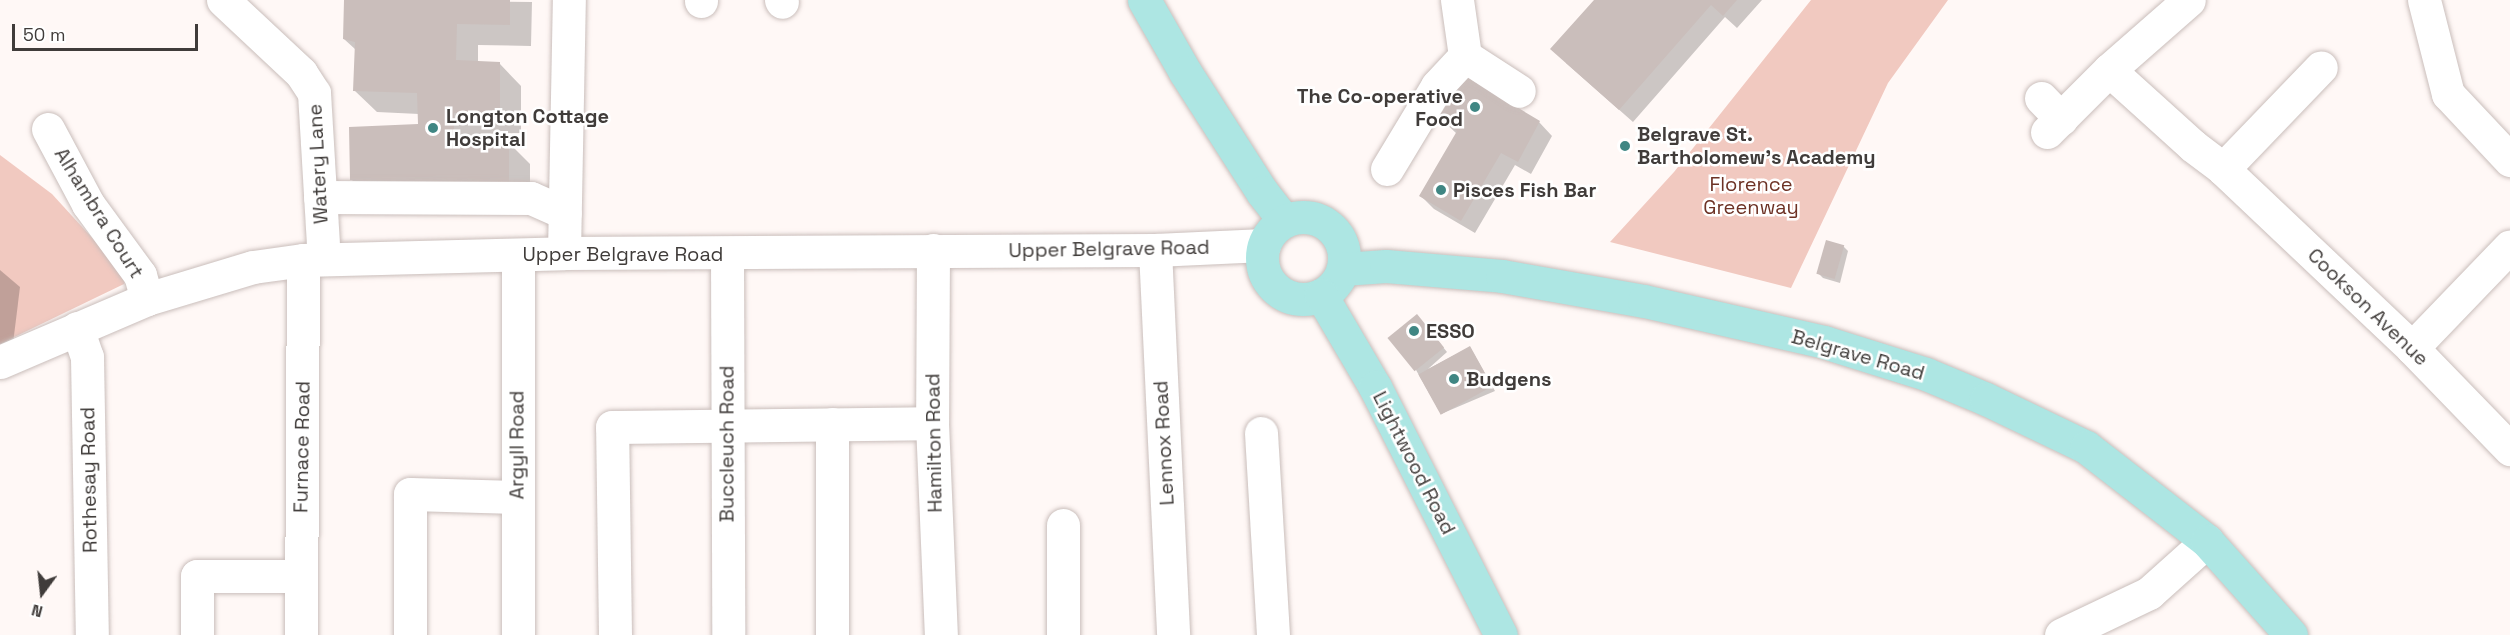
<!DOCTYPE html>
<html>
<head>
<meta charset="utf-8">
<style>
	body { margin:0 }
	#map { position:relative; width:2510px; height:635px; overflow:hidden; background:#fff8f6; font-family:"Space Grotesk",sans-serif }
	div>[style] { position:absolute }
	.green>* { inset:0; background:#f1c9c0 }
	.shadow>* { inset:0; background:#0003 }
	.building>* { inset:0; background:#cabebb; transform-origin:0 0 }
	.roads { filter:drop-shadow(0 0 2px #cabebb) drop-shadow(0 0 2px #cabebb) }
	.minor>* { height:33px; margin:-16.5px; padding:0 16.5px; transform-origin:16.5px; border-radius:16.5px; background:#fff }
	.major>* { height:33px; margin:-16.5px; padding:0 16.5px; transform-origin:16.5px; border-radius:16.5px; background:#ade6e3 }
	.major>.ring { margin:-16.5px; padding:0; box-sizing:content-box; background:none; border:33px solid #ade6e3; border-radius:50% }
	.dots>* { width:16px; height:16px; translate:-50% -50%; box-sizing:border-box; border:3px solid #fff; border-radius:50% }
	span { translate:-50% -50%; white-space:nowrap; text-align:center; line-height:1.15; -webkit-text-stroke:5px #fff; paint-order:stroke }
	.poi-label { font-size:20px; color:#403c3a; font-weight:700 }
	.right { translate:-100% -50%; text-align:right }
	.left { translate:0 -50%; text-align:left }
	.street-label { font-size:20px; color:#403c3a }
	.park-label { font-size:20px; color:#6d3225 }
	.north { position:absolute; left:12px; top:563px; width:60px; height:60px; -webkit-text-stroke:4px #fff; paint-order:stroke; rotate:195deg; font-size:16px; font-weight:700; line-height:24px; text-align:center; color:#403c3a }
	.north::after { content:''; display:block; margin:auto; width:21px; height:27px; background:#403c3a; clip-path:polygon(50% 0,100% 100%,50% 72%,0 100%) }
	.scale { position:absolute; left:12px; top:24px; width:186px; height:27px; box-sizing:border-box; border:3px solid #403c3a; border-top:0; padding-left:8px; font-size:18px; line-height:21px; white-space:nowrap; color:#403c3a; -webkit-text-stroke:4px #fff; paint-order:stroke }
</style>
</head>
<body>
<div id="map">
	<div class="green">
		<div style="clip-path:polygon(1811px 0,1948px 0,1888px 83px,1791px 288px,1610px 242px,1674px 172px)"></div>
		<div style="clip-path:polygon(0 155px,52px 194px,126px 275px,124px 284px,0 344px)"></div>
	</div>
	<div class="shadow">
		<div style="clip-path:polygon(346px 0,532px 2px,531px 46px,478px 45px,478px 63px,500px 64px,521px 86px,521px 133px,475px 134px,475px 142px,508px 142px,530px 164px,530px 204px,373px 201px,351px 179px,420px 126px,419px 114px,377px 112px,355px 91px,356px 50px,344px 39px)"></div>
		<div style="clip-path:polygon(1596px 0,1762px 0,1737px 28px,1725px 17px,1633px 122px,1566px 63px)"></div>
		<div style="clip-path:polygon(1440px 118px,1539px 122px,1552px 136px,1531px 174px,1515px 165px,1475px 233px,1434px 209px,1421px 196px,1457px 134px)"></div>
		<div style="clip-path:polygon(1827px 242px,1844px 247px,1848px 251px,1840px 283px,1823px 278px,1819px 274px)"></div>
		<div style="clip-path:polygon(0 270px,20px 287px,12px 352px,0 351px)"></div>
		<div style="clip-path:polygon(1421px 320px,1447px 352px,1428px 369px,1470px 347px,1495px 391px,1441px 414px,1416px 370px)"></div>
	</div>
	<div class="building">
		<div style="clip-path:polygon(344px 0,510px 0,510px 25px,457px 24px,456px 60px,500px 62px,500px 112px,454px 113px,454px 140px,509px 140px,509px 183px,350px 180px,349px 127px,418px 124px,417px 93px,353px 91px,355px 42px,343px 39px)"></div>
		<div style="clip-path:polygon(1594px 0,1737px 0,1723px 16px,1711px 5px,1619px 110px,1550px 49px)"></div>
		<div style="clip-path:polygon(1465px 76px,1540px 121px,1518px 162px,1501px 153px,1461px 221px,1419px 196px,1457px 131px,1438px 118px)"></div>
		<div style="left:1826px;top:240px;width:19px;height:35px;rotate:16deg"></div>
		<div style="left:1417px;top:314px;width:43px;height:38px;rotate:51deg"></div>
		<div style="left:1470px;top:346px;width:46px;height:59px;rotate:61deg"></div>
	</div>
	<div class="roads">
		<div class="minor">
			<div style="left:223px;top:0;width:107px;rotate:43.1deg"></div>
			<div style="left:301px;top:73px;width:24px;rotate:57deg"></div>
			<div style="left:314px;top:93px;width:166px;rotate:86.6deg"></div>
			<div style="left:701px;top:0;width:1px;rotate:90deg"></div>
			<div style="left:781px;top:0;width:2px;rotate:63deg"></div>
			<div style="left:1457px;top:0;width:57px;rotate:81.9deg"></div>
			<div style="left:2424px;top:0;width:97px;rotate:75.7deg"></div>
			<div style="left:2448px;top:94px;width:91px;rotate:46.8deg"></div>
			<div style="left:2109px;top:70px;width:113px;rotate:42.1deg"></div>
			<div style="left:2193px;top:146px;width:38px;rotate:37deg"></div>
			<div style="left:2223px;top:169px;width:260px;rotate:43.4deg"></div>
			<div style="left:2412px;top:348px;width:141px;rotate:45.9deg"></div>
			<div style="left:2041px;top:98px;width:29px;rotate:46deg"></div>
			<div style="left:48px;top:129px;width:85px;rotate:61.9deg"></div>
			<div style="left:88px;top:204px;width:88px;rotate:53.8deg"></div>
			<div style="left:140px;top:275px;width:25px;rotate:74deg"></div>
			<div style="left:2047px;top:132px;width:88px;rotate:-45deg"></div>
			<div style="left:2109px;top:70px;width:106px;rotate:-41.2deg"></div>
			<div style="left:1387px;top:169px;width:97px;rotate:-58.9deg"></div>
			<div style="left:1437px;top:86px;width:41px;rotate:-47deg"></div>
			<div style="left:1465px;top:56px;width:64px;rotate:32.9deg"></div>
			<div style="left:2223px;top:169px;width:141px;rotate:-46.1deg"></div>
			<div style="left:320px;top:197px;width:211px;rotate:0.3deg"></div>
			<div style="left:531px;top:198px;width:37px;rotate:24deg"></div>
			<div style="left:933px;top:250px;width:173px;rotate:90.3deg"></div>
			<div style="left:932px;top:423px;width:212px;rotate:87.6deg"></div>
			<div style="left:1155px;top:250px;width:385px;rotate:87.3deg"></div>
			<div style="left:564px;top:253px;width:253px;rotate:-88.9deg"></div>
			<div style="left:727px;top:254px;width:381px;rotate:89.8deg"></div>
			<div style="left:77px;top:328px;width:31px;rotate:71deg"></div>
			<div style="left:87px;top:357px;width:278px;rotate:89deg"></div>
			<div style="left:2412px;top:348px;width:141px;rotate:-46.1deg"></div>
			<div style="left:0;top:362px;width:160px;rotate:-23.2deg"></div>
			<div style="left:147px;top:299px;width:111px;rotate:-16.8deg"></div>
			<div style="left:253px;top:267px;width:50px;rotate:-8deg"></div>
			<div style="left:303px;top:260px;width:261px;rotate:-1.5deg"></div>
			<div style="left:564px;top:253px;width:591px;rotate:-0.29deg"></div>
			<div style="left:1155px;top:250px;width:109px;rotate:-2.6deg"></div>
			<div style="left:1261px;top:433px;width:202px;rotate:86.6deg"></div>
			<div style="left:197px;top:635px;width:59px;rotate:-90deg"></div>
			<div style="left:197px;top:576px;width:104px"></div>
			<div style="left:301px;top:635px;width:375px;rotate:-89.7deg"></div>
			<div style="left:410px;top:635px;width:141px;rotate:-90deg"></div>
			<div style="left:410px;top:494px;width:107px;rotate:1.6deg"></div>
			<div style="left:518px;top:635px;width:380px;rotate:-90deg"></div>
			<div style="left:615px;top:635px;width:208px;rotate:-90.8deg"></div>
			<div style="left:612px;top:427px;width:320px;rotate:-0.7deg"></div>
			<div style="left:832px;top:635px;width:211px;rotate:-90deg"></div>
			<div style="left:1063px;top:635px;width:110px;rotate:-90deg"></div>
			<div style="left:2061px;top:635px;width:98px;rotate:-25.5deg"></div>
			<div style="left:2149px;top:593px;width:78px;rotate:-41.9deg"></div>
		</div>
		<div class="major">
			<div style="left:1144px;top:0;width:83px;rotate:60.3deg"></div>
			<div style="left:1185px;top:72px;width:143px;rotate:57.3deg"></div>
			<div style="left:1262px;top:192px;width:37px;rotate:52deg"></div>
			<div class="ring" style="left:1262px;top:217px;width:49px;height:49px"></div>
			<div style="left:1343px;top:269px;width:43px;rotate:-4deg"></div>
			<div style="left:1386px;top:266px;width:116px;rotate:4.9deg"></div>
			<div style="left:1502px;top:276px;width:144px;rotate:10deg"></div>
			<div style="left:1644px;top:301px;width:185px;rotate:12.8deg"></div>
			<div style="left:1824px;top:342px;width:107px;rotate:17.4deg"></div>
			<div style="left:1926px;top:374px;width:65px;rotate:22.6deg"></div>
			<div style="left:1986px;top:399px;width:111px;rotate:25.6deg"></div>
			<div style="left:2086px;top:447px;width:153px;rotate:37.8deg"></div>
			<div style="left:2207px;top:541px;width:126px;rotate:48.2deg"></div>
			<div style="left:1321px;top:295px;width:107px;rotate:59.6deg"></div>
			<div style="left:1375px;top:387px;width:278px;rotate:63.1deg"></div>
		</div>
	</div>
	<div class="dots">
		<div style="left:1475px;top:107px;background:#3f8683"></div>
		<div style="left:433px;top:128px;background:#3f8683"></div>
		<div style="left:1625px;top:146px;background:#3f8683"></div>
		<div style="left:1441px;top:190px;background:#3f8683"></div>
		<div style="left:1414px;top:331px;background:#3f8683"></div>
		<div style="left:1454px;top:379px;background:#3f8683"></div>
	</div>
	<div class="poi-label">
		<span class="right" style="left:1463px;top:108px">The Co-operative<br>Food</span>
		<span class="left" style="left:446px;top:128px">Longton Cottage<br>Hospital</span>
		<span class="left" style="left:1637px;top:146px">Belgrave St.<br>Bartholomew's Academy</span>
		<span class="left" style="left:1453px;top:190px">Pisces Fish Bar</span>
		<span class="left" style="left:1426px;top:331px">ESSO</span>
		<span class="left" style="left:1466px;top:379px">Budgens</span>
	</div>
	<div class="street-label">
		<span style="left:318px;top:164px;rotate:-93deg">Watery Lane</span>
		<span style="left:99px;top:213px;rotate:58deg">Alhambra Court</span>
		<span style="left:1109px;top:249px;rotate:-1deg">Upper Belgrave Road</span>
		<span style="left:623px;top:254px">Upper Belgrave Road</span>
		<span style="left:2368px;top:307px;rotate:44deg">Cookson Avenue</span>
		<span style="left:1858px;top:355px;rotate:16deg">Belgrave Road</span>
		<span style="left:934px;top:443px;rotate:-91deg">Hamilton Road</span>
		<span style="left:1164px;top:443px;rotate:-93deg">Lennox Road</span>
		<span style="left:727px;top:444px;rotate:-90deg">Buccleuch Road</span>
		<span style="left:517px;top:445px;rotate:-90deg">Argyll Road</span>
		<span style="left:302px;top:447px;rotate:-89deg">Furnace Road</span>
		<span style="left:1414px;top:463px;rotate:63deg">Lightwood Road</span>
		<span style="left:89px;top:480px;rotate:-91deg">Rothesay Road</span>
	</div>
	<div class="park-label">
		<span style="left:1751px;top:196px">Florence<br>Greenway</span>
	</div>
	<div class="north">N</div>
	<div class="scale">50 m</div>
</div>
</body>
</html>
